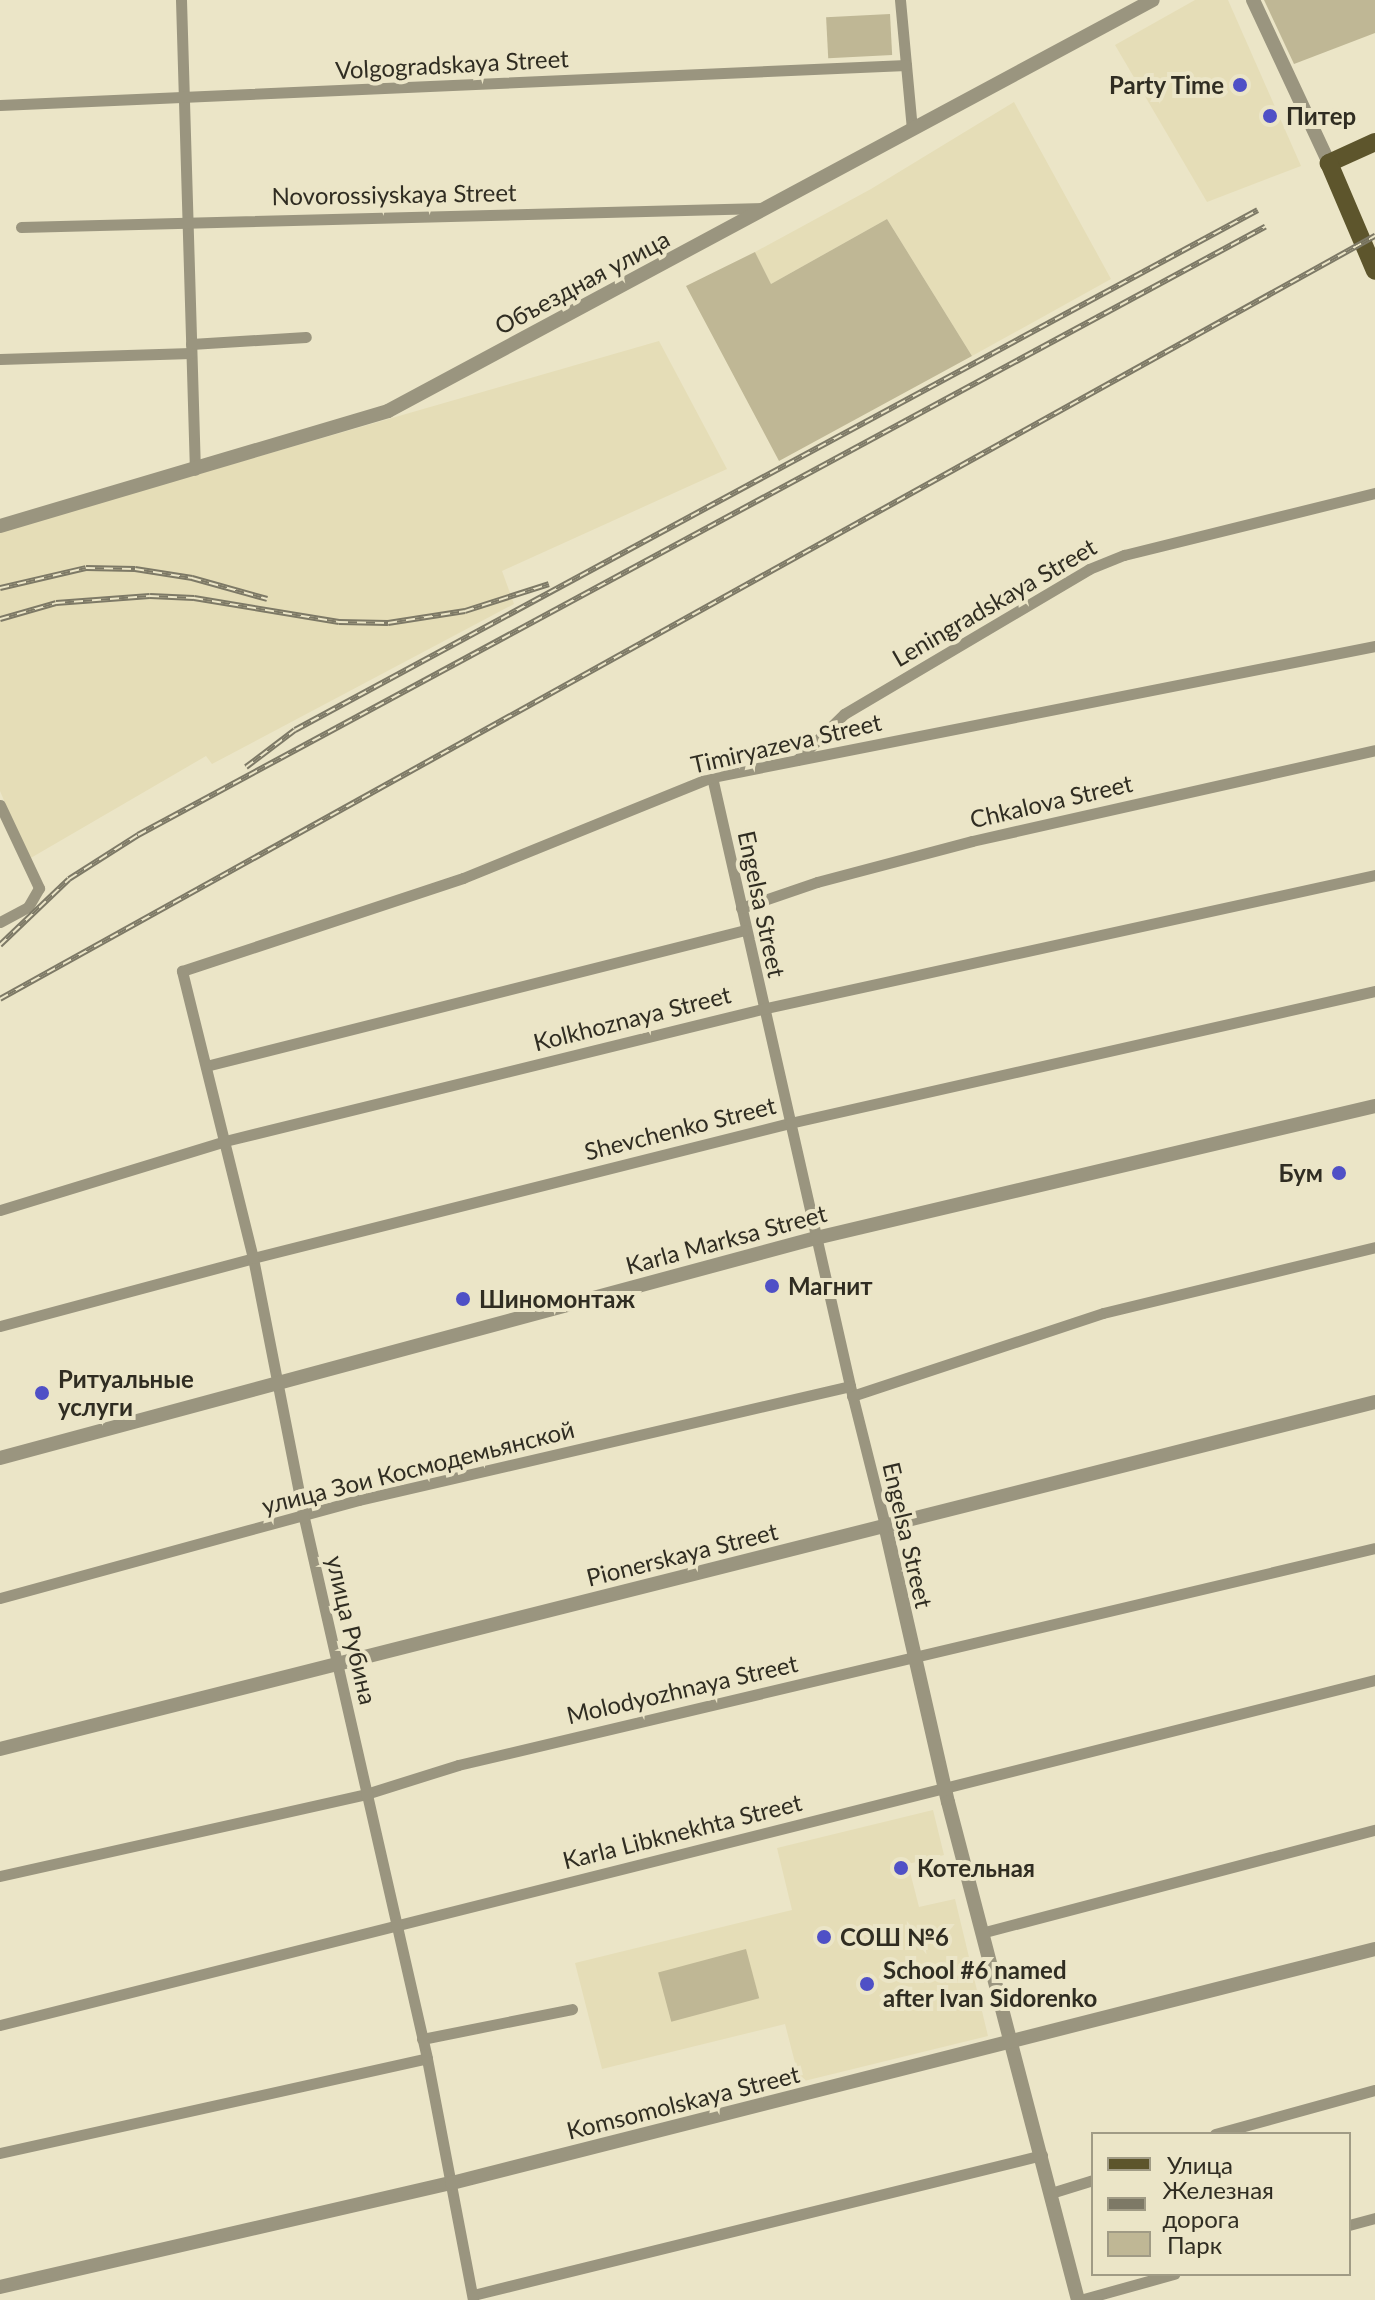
<!DOCTYPE html>
<html>
<head>
<meta charset="utf-8">
<style>
	body { margin:0 }
	#map { position:relative; width:1375px; height:2300px; overflow:hidden; background:#ebe5c7; font-family:Lato,sans-serif }
	div>[style] { position:absolute }
	.built>* { inset:0; background:#e5ddb7 }
	.green>* { inset:0; background:#bfb795; transform-origin:0 0 }
	.minor>* { height:11px; margin:-5.5px; padding:0 5.5px; transform-origin:5.5px; border-radius:5.5px; background:#9a957f }
	.tertiary>* { height:14px; margin:-7px; padding:0 7px; transform-origin:7px; border-radius:7px; background:#9a957f }
	.primary>* { height:18px; margin:-9px; padding:0 9px; transform-origin:9px; border-radius:9px; background:#5d552c }
	.rail>* { height:6px; margin-top:-3px; transform-origin:0; background:repeating-linear-gradient(90deg,#ebe5c7 0 9px,#7d7966 0 18px); box-sizing:border-box; border-block:2px solid #7d7966 }
	.dots>* { width:22px; height:22px; translate:-50% -50%; box-sizing:border-box; border:4px solid #ebe5c7; border-radius:50% }
	span { translate:-50% -50%; white-space:nowrap; text-align:center; line-height:1.15; -webkit-text-stroke:8px #ebe5c7; paint-order:stroke }
	.street-label { font-size:24px; color:#302d22 }
	.poi-label { font-size:24px; color:#302d22; font-weight:700 }
	.right { translate:-100% -50%; text-align:right }
	.left { translate:0 -50%; text-align:left }
	.legend { position:absolute; left:1091px; top:2132px; width:260px; height:144px; box-sizing:border-box; background:#ebe5c7; border:2px solid #a09b85; margin:0; padding:10px 14px; list-style:none; font-size:24px; color:#302d22 }
	.legend li { display:flex; align-items:center; gap:16px; height:40px }
	.legend b { width:40px; border:2px solid #a09b85 }
</style>
</head>
<body>
<div id="map">
	<div class="built">
		<div style="clip-path:polygon(1195px 0,1228px 0,1301px 166px,1207px 202px,1115px 45px)"></div>
		<div style="clip-path:polygon(1014px 102px,1111px 279px,972px 356px,887px 219px,771px 284px,755px 252px,871px 189px)"></div>
		<div style="clip-path:polygon(659px 341px,727px 469px,502px 571px,514px 604px,212px 764px,206px 756px,29px 859px,0 791px,0 531px)"></div>
		<div style="clip-path:polygon(933px 1810px,944px 1855px,908px 1864px,919px 1907px,955px 1899px,988px 2036px,800px 2082px,785px 2024px,602px 2069px,575px 1963px,792px 1910px,777px 1848px)"></div>
	</div>
	<div class="green">
		<div style="clip-path:polygon(1264px 0,1375px 0,1375px 33px,1294px 64px)"></div>
		<div style="left:890px;top:14px;width:41px;height:64px;rotate:87deg"></div>
		<div style="clip-path:polygon(887px 219px,972px 356px,779px 461px,686px 286px,755px 252px,771px 284px)"></div>
		<div style="left:746px;top:1949px;width:51px;height:91px;rotate:75deg"></div>
	</div>
	<div class="minor">
		<div style="left:181px;top:0;width:470px;rotate:88.3deg"></div>
		<div style="left:900px;top:0;width:130px;rotate:84.7deg"></div>
		<div style="left:0;top:105px;width:907px;rotate:-2.53deg"></div>
		<div style="left:21px;top:227px;width:743px;rotate:-1.46deg"></div>
		<div style="left:191px;top:344px;width:115px;rotate:-3.5deg"></div>
		<div style="left:0;top:359px;width:191px;rotate:-1.8deg"></div>
		<div style="left:797px;top:760px;width:66px;rotate:-44.4deg"></div>
		<div style="left:844px;top:714px;width:285px;rotate:-30.6deg"></div>
		<div style="left:1089px;top:569px;width:38px;rotate:-22deg"></div>
		<div style="left:1124px;top:555px;width:259px;rotate:-13.9deg"></div>
		<div style="left:712px;top:777px;width:624px;rotate:77.23deg"></div>
		<div style="left:850px;top:1386px;width:143px;rotate:75.9deg"></div>
		<div style="left:0;top:805px;width:92px;rotate:64.8deg"></div>
		<div style="left:39px;top:888px;width:22px;rotate:120deg"></div>
		<div style="left:28px;top:907px;width:32px;rotate:152deg"></div>
		<div style="left:741px;top:908px;width:80px;rotate:-18.9deg"></div>
		<div style="left:817px;top:882px;width:160px;rotate:-14.8deg"></div>
		<div style="left:972px;top:841px;width:413px;rotate:-12.7deg"></div>
		<div style="left:206px;top:1066px;width:556px;rotate:-14.16deg"></div>
		<div style="left:0;top:1210px;width:235px;rotate:-17deg"></div>
		<div style="left:225px;top:1141px;width:553px;rotate:-13.81deg"></div>
		<div style="left:762px;top:1009px;width:627px;rotate:-12.33deg"></div>
		<div style="left:0;top:1326px;width:262px;rotate:-15deg"></div>
		<div style="left:253px;top:1258px;width:554px;rotate:-14.11deg"></div>
		<div style="left:790px;top:1123px;width:600px;rotate:-12.72deg"></div>
		<div style="left:852px;top:1396px;width:264px;rotate:-18.3deg"></div>
		<div style="left:1103px;top:1313px;width:280px;rotate:-13.6deg"></div>
		<div style="left:0;top:1598px;width:372px;rotate:-15.3deg"></div>
		<div style="left:359px;top:1500px;width:504px;rotate:-13.07deg"></div>
		<div style="left:0;top:1876px;width:375px;rotate:-12.6deg"></div>
		<div style="left:366px;top:1794px;width:96px;rotate:-17.5deg"></div>
		<div style="left:458px;top:1765px;width:942px;rotate:-13.31deg"></div>
		<div style="left:981px;top:1933px;width:407px;rotate:-14.7deg"></div>
		<div style="left:0;top:2025px;width:1418px;rotate:-14.09deg"></div>
		<div style="left:422px;top:2039px;width:153px;rotate:-11.3deg"></div>
		<div style="left:1215px;top:2134px;width:166px;rotate:-15.4deg"></div>
		<div style="left:0;top:2153px;width:437px;rotate:-12.5deg"></div>
		<div style="left:1051px;top:2193px;width:44px;rotate:-17.2deg"></div>
		<div style="left:1349px;top:2225px;width:27px;rotate:-15deg"></div>
		<div style="left:473px;top:2295px;width:586px;rotate:-13.82deg"></div>
		<div style="left:473px;top:2300px;width:246px;rotate:-100.8deg"></div>
		<div style="left:427px;top:2058px;width:554px;rotate:-102.83deg"></div>
		<div style="left:304px;top:1518px;width:265px;rotate:-101.1deg"></div>
		<div style="left:253px;top:1258px;width:296px;rotate:-103.9deg"></div>
		<div style="left:182px;top:971px;width:296px;rotate:-18.3deg"></div>
		<div style="left:463px;top:878px;width:269px;rotate:-22.1deg"></div>
		<div style="left:712px;top:777px;width:676px;rotate:-11.18deg"></div>
		<div style="left:1080px;top:2300px;width:98px;rotate:-15.5deg"></div>
	</div>
	<div class="tertiary">
		<div style="left:1253px;top:0;width:180px;rotate:65deg"></div>
		<div style="left:0;top:526px;width:405px;rotate:-16.5deg"></div>
		<div style="left:388px;top:411px;width:868px;rotate:-28.25deg"></div>
		<div style="left:0;top:1458px;width:845px;rotate:-15.09deg"></div>
		<div style="left:816px;top:1238px;width:574px;rotate:-13.29deg"></div>
		<div style="left:885px;top:1525px;width:284px;rotate:77.2deg"></div>
		<div style="left:948px;top:1802px;width:515px;rotate:75.37deg"></div>
		<div style="left:0;top:1749px;width:1418px;rotate:-14.16deg"></div>
		<div style="left:0;top:2287px;width:464px;rotate:-13deg"></div>
		<div style="left:452px;top:2183px;width:952px;rotate:-14.23deg"></div>
	</div>
	<div class="primary">
		<div style="left:1375px;top:142px;width:51px;rotate:155.5deg"></div>
		<div style="left:1329px;top:163px;width:117px;rotate:66.9deg"></div>
	</div>
	<div class="rail">
		<div style="left:0;top:588px;width:88px;rotate:-13.1deg"></div>
		<div style="left:86px;top:568px;width:49px;rotate:1.2deg"></div>
		<div style="left:135px;top:569px;width:58px;rotate:9deg"></div>
		<div style="left:192px;top:578px;width:78px;rotate:15.6deg"></div>
		<div style="left:0;top:619px;width:58px;rotate:-15.9deg"></div>
		<div style="left:56px;top:603px;width:94px;rotate:-4.3deg"></div>
		<div style="left:150px;top:596px;width:44px;rotate:2.6deg"></div>
		<div style="left:194px;top:598px;width:147px;rotate:9.4deg"></div>
		<div style="left:339px;top:622px;width:49px;rotate:1.2deg"></div>
		<div style="left:388px;top:623px;width:78px;rotate:-8.9deg"></div>
		<div style="left:465px;top:611px;width:88px;rotate:-17.8deg"></div>
		<div style="left:246px;top:767px;width:61px;rotate:-37.1deg"></div>
		<div style="left:295px;top:730px;width:1094px;rotate:-28.37deg"></div>
		<div style="left:0;top:945px;width:95px;rotate:-43.7deg"></div>
		<div style="left:69px;top:879px;width:82px;rotate:-32.5deg"></div>
		<div style="left:138px;top:835px;width:1281px;rotate:-28.35deg"></div>
		<div style="left:0;top:999px;width:1573px;rotate:-29.03deg"></div>
	</div>
	<div class="dots">
		<div style="left:1240px;top:85px;background:#4f50c6"></div>
		<div style="left:1270px;top:116px;background:#4f50c6"></div>
		<div style="left:1339px;top:1173px;background:#4f50c6"></div>
		<div style="left:772px;top:1286px;background:#4f50c6"></div>
		<div style="left:463px;top:1299px;background:#4f50c6"></div>
		<div style="left:42px;top:1393px;background:#4f50c6"></div>
		<div style="left:901px;top:1868px;background:#4f50c6"></div>
		<div style="left:824px;top:1937px;background:#4f50c6"></div>
		<div style="left:867px;top:1984px;background:#4f50c6"></div>
	</div>
	<div class="street-label">
		<span style="left:452px;top:64px;rotate:-3deg">Volgogradskaya Street</span>
		<span style="left:394px;top:194px;rotate:-1deg">Novorossiyskaya Street</span>
		<span style="left:582px;top:282px;rotate:-28deg">Объездная улица</span>
		<span style="left:994px;top:602px;rotate:-30deg">Leningradskaya Street</span>
		<span style="left:786px;top:743px;rotate:-13deg">Timiryazeva Street</span>
		<span style="left:1051px;top:801px;rotate:-13deg">Chkalova Street</span>
		<span style="left:762px;top:904px;rotate:78deg">Engelsa Street</span>
		<span style="left:632px;top:1018px;rotate:-14deg">Kolkhoznaya Street</span>
		<span style="left:680px;top:1128px;rotate:-14deg">Shevchenko Street</span>
		<span style="left:726px;top:1239px;rotate:-15deg">Karla Marksa Street</span>
		<span style="left:418px;top:1467px;rotate:-14deg">улица Зои Космодемьянской</span>
		<span style="left:908px;top:1535px;rotate:77deg">Engelsa Street</span>
		<span style="left:682px;top:1554px;rotate:-14deg">Pionerskaya Street</span>
		<span style="left:352px;top:1630px;rotate:77deg">улица Рубина</span>
		<span style="left:682px;top:1689px;rotate:-13deg">Molodyozhnaya Street</span>
		<span style="left:682px;top:1831px;rotate:-14deg">Karla Libknekhta Street</span>
		<span style="left:683px;top:2102px;rotate:-14deg">Komsomolskaya Street</span>
	</div>
	<div class="poi-label">
		<span class="right" style="left:1224px;top:85px">Party Time</span>
		<span class="left" style="left:1286px;top:116px">Питер</span>
		<span class="right" style="left:1323px;top:1173px">Бум</span>
		<span class="left" style="left:788px;top:1286px">Магнит</span>
		<span class="left" style="left:479px;top:1299px">Шиномонтаж</span>
		<span class="left" style="left:58px;top:1393px">Ритуальные<br>услуги</span>
		<span class="left" style="left:917px;top:1868px">Котельная</span>
		<span class="left" style="left:840px;top:1937px">СОШ №6</span>
		<span class="left" style="left:883px;top:1984px">School #6 named<br>after Ivan Sidorenko</span>
	</div>
	<ul class="legend">
	<li><b style="height:10px;background:#5d552c"></b>Улица</li>
	<li><b style="height:10px;background:#7d7966"></b>Железная дорога</li>
	<li><b style="height:22px;background:#bfb795"></b>Парк</li>
	</ul>
</div>
</body>
</html>
